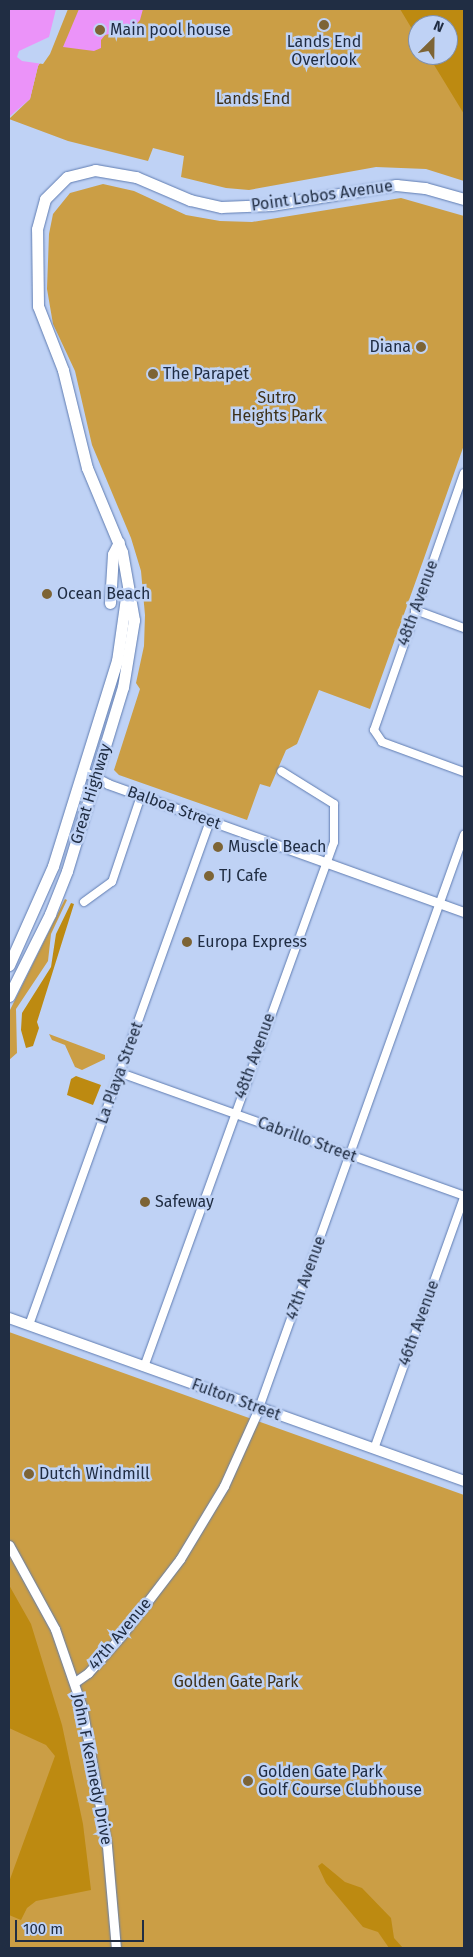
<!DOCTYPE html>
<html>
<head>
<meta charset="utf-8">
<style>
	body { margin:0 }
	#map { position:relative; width:473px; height:1957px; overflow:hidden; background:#bfd2f5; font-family:"Fira Sans",sans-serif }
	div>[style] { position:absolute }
	.green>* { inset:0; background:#cb9e45 }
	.forest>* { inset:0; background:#bd8a11 }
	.water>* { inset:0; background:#eb93f9 }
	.pier>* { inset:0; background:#bfd2f5 }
	.roads { filter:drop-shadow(0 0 1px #5f7cb1) drop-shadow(0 0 1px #5f7cb1) }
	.minor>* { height:8px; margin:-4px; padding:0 4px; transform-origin:4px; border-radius:4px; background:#fff }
	.tertiary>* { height:9px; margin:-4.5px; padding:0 4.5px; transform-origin:4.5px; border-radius:4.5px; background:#fff }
	.secondary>* { height:10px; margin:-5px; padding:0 5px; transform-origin:5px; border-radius:5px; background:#fff }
	.primary>* { height:11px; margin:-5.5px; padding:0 5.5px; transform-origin:5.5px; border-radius:5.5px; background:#fff }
	.dots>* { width:14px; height:14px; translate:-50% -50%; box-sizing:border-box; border:2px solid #bfd2f5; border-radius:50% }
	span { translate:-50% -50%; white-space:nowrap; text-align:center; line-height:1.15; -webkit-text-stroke:5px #bfd2f5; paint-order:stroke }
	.poi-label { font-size:16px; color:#202d43 }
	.left { translate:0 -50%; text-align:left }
	.right { translate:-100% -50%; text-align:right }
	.park-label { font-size:16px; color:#3d311a }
	.street-label { font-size:16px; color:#202d43 }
	.frame { position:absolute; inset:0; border:10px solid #202d43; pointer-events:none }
	.north { position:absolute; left:408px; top:15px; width:50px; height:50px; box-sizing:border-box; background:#bfd2f5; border:1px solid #7f90ae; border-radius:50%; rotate:23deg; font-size:14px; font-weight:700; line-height:20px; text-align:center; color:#202d43 }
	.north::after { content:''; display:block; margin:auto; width:18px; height:22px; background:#7d6435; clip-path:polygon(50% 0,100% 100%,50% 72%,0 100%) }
	.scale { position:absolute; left:15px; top:1920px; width:129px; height:22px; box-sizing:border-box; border:2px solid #202d43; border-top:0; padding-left:6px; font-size:15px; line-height:18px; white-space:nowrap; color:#202d43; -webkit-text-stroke:4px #bfd2f5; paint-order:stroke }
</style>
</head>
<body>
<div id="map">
	<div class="green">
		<div style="clip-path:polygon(evenodd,66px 9px,464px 9px,464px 181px,426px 169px,376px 167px,249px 190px,226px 188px,181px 177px,184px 156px,153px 148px,148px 161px,68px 141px,9px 119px,30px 99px,38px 66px,46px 54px,66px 9px,418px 25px,448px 25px,448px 55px,418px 55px,418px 25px)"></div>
		<div style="clip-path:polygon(103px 184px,134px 191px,186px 215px,220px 221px,252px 222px,401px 198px,464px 216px,464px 445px,423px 561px,370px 709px,319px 690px,297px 744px,286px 750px,270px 787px,260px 784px,247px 820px,119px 775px,114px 770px,140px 689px,136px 683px,144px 646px,145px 615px,141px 571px,131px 538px,92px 445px,75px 371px,53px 324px,47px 289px,49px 234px,53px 214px,70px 193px)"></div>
		<div style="clip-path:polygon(65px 899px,67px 900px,51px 934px,48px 961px,16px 1009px,17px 1053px,9px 1060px,9px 1012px)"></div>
		<div style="clip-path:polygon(49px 1034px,105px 1055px,105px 1059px,82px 1070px,75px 1067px,65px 1045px,52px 1040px)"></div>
		<div style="clip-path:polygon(9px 1332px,464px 1495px,464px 1948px,9px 1948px)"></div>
	</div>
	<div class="forest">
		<div style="clip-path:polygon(400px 9px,464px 9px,464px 114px,428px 55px,448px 55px,448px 25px,418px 25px,418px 39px)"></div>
		<div style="clip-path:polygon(71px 903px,74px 904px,37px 1022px,39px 1028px,33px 1046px,26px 1048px,21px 1030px,22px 1013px,51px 967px,56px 934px)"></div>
		<div style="clip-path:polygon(76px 1076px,101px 1085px,93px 1105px,67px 1095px,71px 1079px)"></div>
		<div style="clip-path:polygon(9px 1585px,31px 1624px,62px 1725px,83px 1824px,91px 1890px,36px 1901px,27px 1908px,21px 1920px,9px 1915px,9px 1882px,55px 1756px,46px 1745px,9px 1728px)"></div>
		<div style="clip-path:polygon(322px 1863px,345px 1882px,362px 1888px,391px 1918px,394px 1938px,403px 1948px,389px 1948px,378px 1932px,363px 1927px,326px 1883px,318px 1866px)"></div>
	</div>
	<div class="water">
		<div style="clip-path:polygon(9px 9px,66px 9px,46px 54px,38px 66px,30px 99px,9px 117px)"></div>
		<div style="clip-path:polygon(79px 9px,143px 9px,140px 20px,132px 29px,105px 35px,101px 40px,101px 48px,94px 51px,63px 47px)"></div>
	</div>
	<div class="pier">
		<div style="clip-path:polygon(56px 9px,68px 9px,50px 54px,43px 64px,22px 61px,17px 57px,19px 51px,49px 37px)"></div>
	</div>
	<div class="roads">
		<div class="minor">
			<div style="left:464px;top:473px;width:272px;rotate:109.3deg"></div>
			<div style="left:374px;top:730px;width:14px;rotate:56deg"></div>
			<div style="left:382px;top:742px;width:87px;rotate:20.1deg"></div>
			<div style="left:415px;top:610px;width:52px;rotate:20.2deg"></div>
			<div style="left:84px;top:902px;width:34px;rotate:-36deg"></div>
			<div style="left:112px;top:882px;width:91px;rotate:-71.4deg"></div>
			<div style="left:121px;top:1073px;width:364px;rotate:19.7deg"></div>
			<div style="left:29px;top:1325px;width:536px;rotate:-70.25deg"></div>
			<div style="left:144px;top:1367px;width:558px;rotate:-70.1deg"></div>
			<div style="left:334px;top:842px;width:38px;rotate:-90deg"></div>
			<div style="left:334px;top:804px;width:62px;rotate:-148.1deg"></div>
			<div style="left:259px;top:1408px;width:609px;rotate:-70.31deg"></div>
			<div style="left:374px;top:1449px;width:268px;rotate:-70.3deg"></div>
		</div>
		<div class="tertiary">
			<div style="left:83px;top:771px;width:28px;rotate:27deg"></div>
			<div style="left:108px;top:784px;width:378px;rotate:19.8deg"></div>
			<div style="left:9px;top:1545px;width:96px;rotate:61.3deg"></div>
			<div style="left:55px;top:1629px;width:83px;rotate:70.9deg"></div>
			<div style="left:82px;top:1707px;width:141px;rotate:79.8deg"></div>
			<div style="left:107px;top:1846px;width:102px;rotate:85deg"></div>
			<div style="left:75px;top:1682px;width:16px;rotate:-35deg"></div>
			<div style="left:88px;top:1673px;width:50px;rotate:-48.3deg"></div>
			<div style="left:121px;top:1636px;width:97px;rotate:-52.5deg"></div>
			<div style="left:180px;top:1559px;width:85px;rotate:-58.9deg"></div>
			<div style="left:224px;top:1486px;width:85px;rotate:-65.8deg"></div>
		</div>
		<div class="secondary">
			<div style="left:9px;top:1318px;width:483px;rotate:19.7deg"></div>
		</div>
		<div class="primary">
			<div style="left:110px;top:603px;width:49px;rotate:-86.5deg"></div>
			<div style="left:113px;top:554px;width:13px;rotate:-63deg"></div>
			<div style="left:9px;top:965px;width:108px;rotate:-66deg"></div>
			<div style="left:53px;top:866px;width:215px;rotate:-72.7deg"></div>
			<div style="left:117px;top:661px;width:71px;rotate:-81.9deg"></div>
			<div style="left:9px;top:996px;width:92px;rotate:-63.4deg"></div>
			<div style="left:50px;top:914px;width:46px;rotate:-68.4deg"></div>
			<div style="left:67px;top:871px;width:192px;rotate:-73.1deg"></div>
			<div style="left:123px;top:687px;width:68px;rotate:-80.7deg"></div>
			<div style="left:134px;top:620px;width:69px;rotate:-100deg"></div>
			<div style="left:122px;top:552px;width:91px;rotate:-112.6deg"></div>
			<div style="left:87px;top:468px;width:101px;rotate:-103.8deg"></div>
			<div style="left:63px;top:370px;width:69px;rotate:-111.3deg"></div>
			<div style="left:38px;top:306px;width:77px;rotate:-90.7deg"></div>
			<div style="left:37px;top:229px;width:31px;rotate:-75deg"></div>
			<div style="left:45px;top:199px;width:31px;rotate:-45deg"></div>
			<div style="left:67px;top:177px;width:29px;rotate:-14deg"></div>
			<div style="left:95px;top:170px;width:42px;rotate:9.7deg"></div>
			<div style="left:136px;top:177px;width:59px;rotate:23.1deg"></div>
			<div style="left:190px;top:200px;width:32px;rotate:13deg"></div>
			<div style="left:221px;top:207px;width:50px;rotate:-2.3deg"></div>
			<div style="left:271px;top:205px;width:127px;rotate:-9.1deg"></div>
			<div style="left:396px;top:185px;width:29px;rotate:6deg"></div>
			<div style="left:425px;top:188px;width:41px;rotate:15.8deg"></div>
		</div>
	</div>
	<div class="dots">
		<div style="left:324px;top:25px;background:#7d6435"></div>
		<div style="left:100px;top:30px;background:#7d6435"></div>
		<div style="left:421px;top:347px;background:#7d6435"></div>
		<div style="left:153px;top:374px;background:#7d6435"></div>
		<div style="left:47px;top:594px;background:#7d6435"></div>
		<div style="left:218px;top:847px;background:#7d6435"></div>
		<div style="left:209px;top:876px;background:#7d6435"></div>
		<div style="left:187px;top:942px;background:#7d6435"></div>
		<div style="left:145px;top:1202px;background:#7d6435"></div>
		<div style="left:29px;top:1474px;background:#7d6435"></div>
		<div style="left:248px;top:1781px;background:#7d6435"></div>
	</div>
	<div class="poi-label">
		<span class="left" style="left:110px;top:30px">Main pool house</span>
		<span style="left:324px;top:51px">Lands End<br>Overlook</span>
		<span class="right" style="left:411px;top:347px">Diana</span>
		<span class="left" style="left:163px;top:374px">The Parapet</span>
		<span class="left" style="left:57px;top:594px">Ocean Beach</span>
		<span class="left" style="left:228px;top:847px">Muscle Beach</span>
		<span class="left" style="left:219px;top:876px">TJ Cafe</span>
		<span class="left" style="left:197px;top:942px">Europa Express</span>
		<span class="left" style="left:155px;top:1202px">Safeway</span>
		<span class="left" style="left:39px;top:1474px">Dutch Windmill</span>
		<span class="left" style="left:258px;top:1781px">Golden Gate Park<br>Golf Course Clubhouse</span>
	</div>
	<div class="park-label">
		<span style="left:253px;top:99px">Lands End</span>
		<span style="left:277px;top:407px">Sutro<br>Heights Park</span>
		<span style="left:236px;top:1682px">Golden Gate Park</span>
	</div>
	<div class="street-label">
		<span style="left:322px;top:196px;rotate:-8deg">Point Lobos Avenue</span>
		<span style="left:418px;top:603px;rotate:-70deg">48th Avenue</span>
		<span style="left:91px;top:794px;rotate:-73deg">Great Highway</span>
		<span style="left:174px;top:808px;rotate:20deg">Balboa Street</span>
		<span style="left:255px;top:1056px;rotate:-70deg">48th Avenue</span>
		<span style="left:120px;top:1073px;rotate:-70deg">La Playa Street</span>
		<span style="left:307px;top:1140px;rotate:20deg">Cabrillo Street</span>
		<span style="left:306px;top:1278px;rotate:-70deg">47th Avenue</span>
		<span style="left:419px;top:1323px;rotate:-70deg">46th Avenue</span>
		<span style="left:236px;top:1400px;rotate:20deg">Fulton Street</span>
		<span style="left:120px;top:1634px;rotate:-50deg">47th Avenue</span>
		<span style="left:92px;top:1769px;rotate:79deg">John F Kennedy Drive</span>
	</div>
	<div class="frame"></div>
	<div class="north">N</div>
	<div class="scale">100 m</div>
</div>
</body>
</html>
